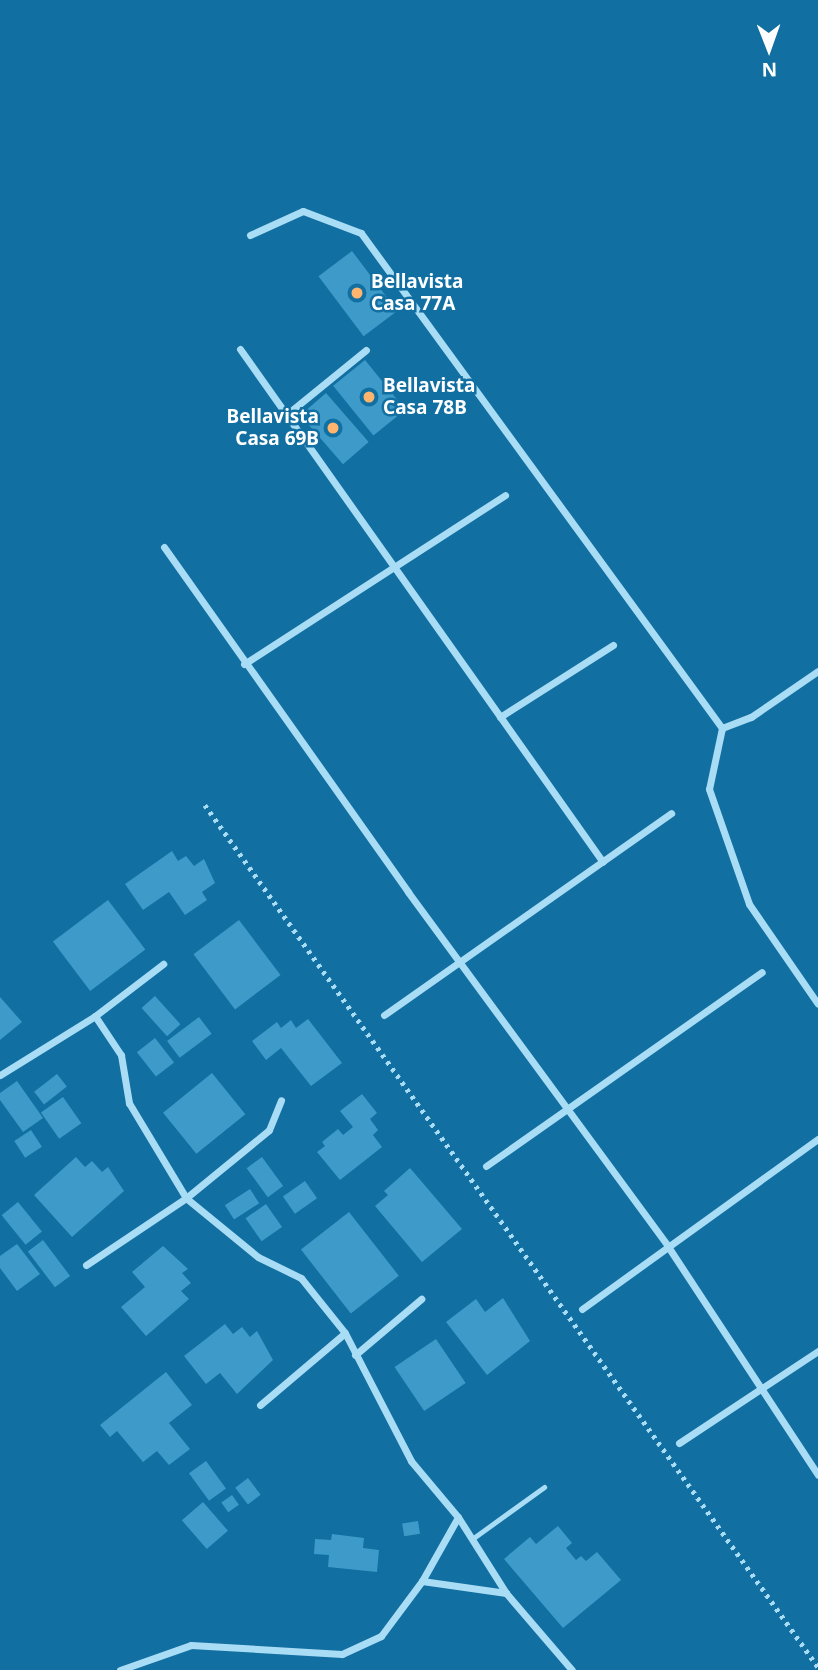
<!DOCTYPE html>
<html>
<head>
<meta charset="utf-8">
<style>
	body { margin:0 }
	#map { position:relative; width:818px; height:1670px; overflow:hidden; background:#116fa1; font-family:"Noto Sans",sans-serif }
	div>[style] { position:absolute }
	.building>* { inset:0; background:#3e9ac9; transform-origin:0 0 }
	.path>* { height:4.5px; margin-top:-2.25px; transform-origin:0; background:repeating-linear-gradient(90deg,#a9dcf5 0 3.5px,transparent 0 8.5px) }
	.service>* { height:5px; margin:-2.5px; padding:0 2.5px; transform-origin:2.5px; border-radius:2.5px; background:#a9dcf5 }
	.minor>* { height:7px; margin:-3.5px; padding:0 3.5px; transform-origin:3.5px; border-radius:3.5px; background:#a9dcf5 }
	.dots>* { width:19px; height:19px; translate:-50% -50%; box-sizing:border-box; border:4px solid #116fa1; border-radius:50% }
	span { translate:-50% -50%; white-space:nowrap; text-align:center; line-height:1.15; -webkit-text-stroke:5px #116fa1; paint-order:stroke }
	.poi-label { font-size:19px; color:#fff; font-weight:700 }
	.left { translate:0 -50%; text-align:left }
	.right { translate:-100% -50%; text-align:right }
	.north { position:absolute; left:734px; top:14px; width:70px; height:70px; -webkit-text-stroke:5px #116fa1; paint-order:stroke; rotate:179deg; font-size:19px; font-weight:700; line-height:28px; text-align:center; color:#fff }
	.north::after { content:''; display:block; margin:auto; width:24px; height:32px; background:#fff; clip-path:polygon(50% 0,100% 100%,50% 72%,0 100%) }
</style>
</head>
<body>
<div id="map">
	<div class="building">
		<div style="left:352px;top:251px;width:75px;height:42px;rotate:53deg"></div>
		<div style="left:365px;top:360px;width:64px;height:41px;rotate:51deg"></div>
		<div style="left:326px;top:393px;width:65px;height:34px;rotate:49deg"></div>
		<div style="clip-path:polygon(172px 851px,178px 861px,186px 856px,194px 866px,204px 859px,215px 883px,202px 892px,207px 900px,185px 915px,169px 892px,143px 910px,125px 884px)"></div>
		<div style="left:108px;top:900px;width:62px;height:69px;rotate:53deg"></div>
		<div style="left:239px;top:920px;width:69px;height:57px;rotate:53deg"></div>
		<div style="left:155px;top:996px;width:38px;height:18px;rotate:48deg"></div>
		<div style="clip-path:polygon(0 997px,22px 1022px,0 1040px)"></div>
		<div style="left:199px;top:1017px;width:21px;height:40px;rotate:53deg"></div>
		<div style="clip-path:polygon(308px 1019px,342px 1063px,311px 1086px,281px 1048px,266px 1060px,252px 1041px,277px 1022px,281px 1028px,291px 1020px,296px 1028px)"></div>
		<div style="left:155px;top:1038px;width:31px;height:23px;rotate:52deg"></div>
		<div style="left:212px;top:1073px;width:53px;height:63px;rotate:51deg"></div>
		<div style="left:57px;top:1074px;width:16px;height:29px;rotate:52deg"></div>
		<div style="clip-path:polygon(17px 1081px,43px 1118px,23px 1132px,0 1100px,0 1093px)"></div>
		<div style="clip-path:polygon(362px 1094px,377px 1113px,370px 1119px,378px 1130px,373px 1135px,382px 1147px,340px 1180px,317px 1152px,325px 1146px,322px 1142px,338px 1129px,343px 1135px,353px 1127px,340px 1111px)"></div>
		<div style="left:63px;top:1097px;width:32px;height:27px;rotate:55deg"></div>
		<div style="left:31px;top:1130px;width:20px;height:20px;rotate:57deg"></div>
		<div style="clip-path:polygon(76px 1157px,85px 1167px,92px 1161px,102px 1172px,108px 1167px,124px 1191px,72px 1237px,34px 1195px)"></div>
		<div style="left:262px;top:1157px;width:36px;height:19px;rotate:54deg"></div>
		<div style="clip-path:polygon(410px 1168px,462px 1229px,422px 1262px,375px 1206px,388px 1195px,384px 1191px)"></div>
		<div style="left:305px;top:1181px;width:21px;height:27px;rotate:55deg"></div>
		<div style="left:250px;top:1189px;width:17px;height:30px;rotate:57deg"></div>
		<div style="left:18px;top:1202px;width:38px;height:21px;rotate:51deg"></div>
		<div style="left:266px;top:1204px;width:28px;height:25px;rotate:55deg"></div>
		<div style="left:349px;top:1212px;width:81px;height:61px;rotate:52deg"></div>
		<div style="left:43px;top:1240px;width:45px;height:19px;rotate:53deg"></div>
		<div style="clip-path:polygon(17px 1244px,40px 1274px,17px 1291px,0 1268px,0 1256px)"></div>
		<div style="clip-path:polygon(163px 1246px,188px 1269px,182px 1273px,191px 1283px,181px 1291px,189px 1299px,146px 1336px,121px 1307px,145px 1287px,132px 1272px)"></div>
		<div style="clip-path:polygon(503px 1298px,530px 1341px,487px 1375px,446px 1322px,476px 1299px,485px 1312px)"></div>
		<div style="clip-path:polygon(225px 1324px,233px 1334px,242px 1327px,250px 1337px,257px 1331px,273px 1360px,237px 1394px,220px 1373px,206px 1384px,184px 1356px)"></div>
		<div style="left:436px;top:1339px;width:53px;height:50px;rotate:56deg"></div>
		<div style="clip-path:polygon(166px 1372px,192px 1405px,169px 1423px,190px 1449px,169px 1465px,157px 1451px,143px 1462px,117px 1431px,110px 1437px,100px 1425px)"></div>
		<div style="left:206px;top:1461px;width:34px;height:21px;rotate:54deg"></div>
		<div style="left:248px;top:1478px;width:21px;height:16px;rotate:53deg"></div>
		<div style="left:232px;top:1495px;width:12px;height:13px;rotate:55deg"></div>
		<div style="left:203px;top:1502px;width:38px;height:28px;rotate:49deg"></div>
		<div style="left:418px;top:1521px;width:13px;height:16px;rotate:81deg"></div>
		<div style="clip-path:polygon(558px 1526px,572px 1543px,566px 1548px,576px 1560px,581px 1556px,586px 1561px,597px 1552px,621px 1580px,563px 1628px,504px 1559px,530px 1537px,536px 1544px)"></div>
		<div style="clip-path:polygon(332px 1534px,364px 1538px,363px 1548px,379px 1550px,377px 1572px,328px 1567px,329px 1555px,314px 1554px,315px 1539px,331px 1540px)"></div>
	</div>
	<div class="path">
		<div style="left:205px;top:805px;width:1058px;rotate:54.58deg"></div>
	</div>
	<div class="service">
		<div style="left:472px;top:1539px;width:89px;rotate:-35.8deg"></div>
	</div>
	<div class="minor">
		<div style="left:250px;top:235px;width:58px;rotate:-24.4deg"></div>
		<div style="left:303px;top:211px;width:62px;rotate:20.8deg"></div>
		<div style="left:361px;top:233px;width:613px;rotate:53.9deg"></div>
		<div style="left:722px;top:728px;width:31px;rotate:-21deg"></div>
		<div style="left:751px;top:717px;width:81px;rotate:-34.5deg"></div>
		<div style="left:240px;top:349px;width:628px;rotate:54.72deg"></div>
		<div style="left:286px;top:415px;width:103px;rotate:-39.1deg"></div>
		<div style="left:164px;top:547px;width:423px;rotate:54.7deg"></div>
		<div style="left:408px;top:892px;width:438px;rotate:53.7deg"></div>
		<div style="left:667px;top:1245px;width:275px;rotate:56.7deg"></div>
		<div style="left:244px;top:664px;width:311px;rotate:-32.9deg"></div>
		<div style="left:500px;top:717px;width:134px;rotate:-32.5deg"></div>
		<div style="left:722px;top:728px;width:62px;rotate:102deg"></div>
		<div style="left:709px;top:789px;width:122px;rotate:70.8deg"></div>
		<div style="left:749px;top:904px;width:121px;rotate:55.4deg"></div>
		<div style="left:384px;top:1015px;width:351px;rotate:-35.1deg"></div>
		<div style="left:95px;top:1016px;width:47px;rotate:56.3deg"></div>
		<div style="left:121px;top:1055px;width:49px;rotate:80.5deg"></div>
		<div style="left:129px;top:1103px;width:111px;rotate:59deg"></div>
		<div style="left:186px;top:1198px;width:93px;rotate:39.3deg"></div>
		<div style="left:258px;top:1257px;width:48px;rotate:26deg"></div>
		<div style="left:301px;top:1278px;width:70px;rotate:51.3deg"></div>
		<div style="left:345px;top:1333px;width:144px;rotate:62.7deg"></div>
		<div style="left:411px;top:1461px;width:73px;rotate:50deg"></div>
		<div style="left:458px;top:1517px;width:90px;rotate:57.7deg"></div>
		<div style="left:506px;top:1593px;width:101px;rotate:49.4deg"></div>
		<div style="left:0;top:1075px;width:112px;rotate:-31.8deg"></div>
		<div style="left:95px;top:1016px;width:86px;rotate:-37.4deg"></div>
		<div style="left:486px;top:1166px;width:337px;rotate:-35.1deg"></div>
		<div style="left:86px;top:1265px;width:120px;rotate:-33.8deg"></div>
		<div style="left:186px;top:1198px;width:107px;rotate:-39.3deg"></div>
		<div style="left:269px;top:1130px;width:32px;rotate:-68deg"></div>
		<div style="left:582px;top:1309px;width:291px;rotate:-35.8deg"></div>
		<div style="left:355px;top:1355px;width:87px;rotate:-40.3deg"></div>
		<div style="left:260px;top:1405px;width:111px;rotate:-40.3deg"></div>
		<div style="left:679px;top:1443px;width:167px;rotate:-33.5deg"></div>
		<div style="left:422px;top:1581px;width:85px;rotate:8.1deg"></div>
		<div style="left:120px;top:1670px;width:75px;rotate:-19.4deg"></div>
		<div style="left:191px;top:1645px;width:151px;rotate:3.4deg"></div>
		<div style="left:342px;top:1654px;width:43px;rotate:-24.8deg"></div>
		<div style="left:381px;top:1636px;width:69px;rotate:-53.3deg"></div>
		<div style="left:422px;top:1581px;width:73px;rotate:-60.6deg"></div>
	</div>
	<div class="dots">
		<div style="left:357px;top:293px;background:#ffb56e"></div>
		<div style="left:369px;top:397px;background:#ffb56e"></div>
		<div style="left:333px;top:428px;background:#ffb56e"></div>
	</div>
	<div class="poi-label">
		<span class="left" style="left:371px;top:293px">Bellavista<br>Casa 77A</span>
		<span class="left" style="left:383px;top:397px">Bellavista<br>Casa 78B</span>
		<span class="right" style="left:319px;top:428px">Bellavista<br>Casa 69B</span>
	</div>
	<div class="north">N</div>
</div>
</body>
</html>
